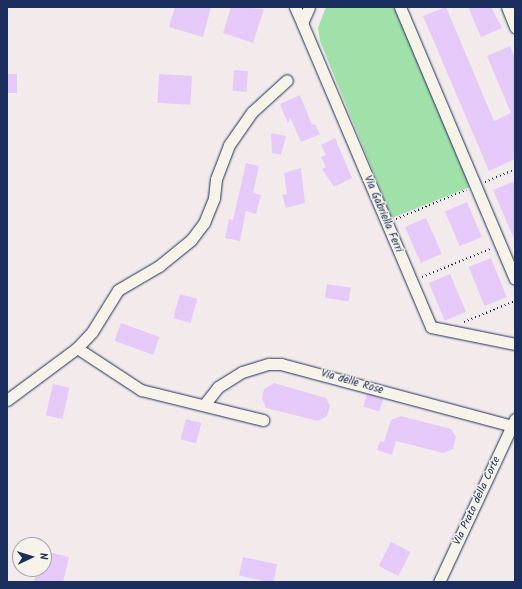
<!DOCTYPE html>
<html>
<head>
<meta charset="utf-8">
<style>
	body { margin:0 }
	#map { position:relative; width:522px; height:589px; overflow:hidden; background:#f3ebeb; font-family:Kalam,sans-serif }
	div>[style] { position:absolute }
	.green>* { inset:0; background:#a0e1aa }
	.building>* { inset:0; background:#e5caf9; transform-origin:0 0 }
	.path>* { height:2px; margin-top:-1px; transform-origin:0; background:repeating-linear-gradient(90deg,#1b2f5e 0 1px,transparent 0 4px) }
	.roads { filter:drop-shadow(0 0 1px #1b2f5e) drop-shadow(0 0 1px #1b2f5e) }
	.street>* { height:11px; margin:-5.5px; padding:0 5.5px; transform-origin:5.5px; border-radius:5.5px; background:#f7f3e8 }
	span { translate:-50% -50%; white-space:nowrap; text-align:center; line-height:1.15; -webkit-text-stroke:3px #f7f3e8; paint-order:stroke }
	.street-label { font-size:11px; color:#1b2f5e }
	.frame { position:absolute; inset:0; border:8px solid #1b2f5e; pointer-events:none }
	.north { position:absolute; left:12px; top:537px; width:40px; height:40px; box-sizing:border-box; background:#f7f3e8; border:1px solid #9fa5b1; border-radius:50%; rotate:86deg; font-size:11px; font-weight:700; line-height:16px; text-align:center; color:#1b2f5e }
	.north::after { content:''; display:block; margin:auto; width:14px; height:18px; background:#1b2f5e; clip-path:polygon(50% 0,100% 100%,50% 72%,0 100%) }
</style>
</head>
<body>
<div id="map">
	<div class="green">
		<div style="clip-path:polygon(326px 7px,396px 7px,470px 187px,392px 218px,320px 41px,318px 28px)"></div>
	</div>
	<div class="building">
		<div style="clip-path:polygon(175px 7px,211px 7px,203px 37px,169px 27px)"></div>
		<div style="clip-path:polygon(231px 7px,264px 9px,253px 43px,223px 33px)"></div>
		<div style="clip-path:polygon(446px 7px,494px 121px,511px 113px,487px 56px,510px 46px,515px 58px,515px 159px,489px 171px,423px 16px)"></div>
		<div style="clip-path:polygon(468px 7px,491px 7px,502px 28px,481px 37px)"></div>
		<div style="left:234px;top:70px;width:14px;height:21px;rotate:4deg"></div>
		<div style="left:7px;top:74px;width:10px;height:19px"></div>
		<div style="left:159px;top:74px;width:33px;height:29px;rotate:3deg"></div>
		<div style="clip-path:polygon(300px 95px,312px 125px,315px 124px,320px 134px,301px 142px,290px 117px,288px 124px,280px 104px)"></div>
		<div style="clip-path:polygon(271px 133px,286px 136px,281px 155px,272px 153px)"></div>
		<div style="clip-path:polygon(335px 138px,352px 178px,334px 187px,322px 169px,326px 167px,321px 157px,326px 155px,321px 145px)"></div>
		<div style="clip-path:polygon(246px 163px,259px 166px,253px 193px,261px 195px,256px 214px,246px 211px,240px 241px,225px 238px,229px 219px,233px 220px)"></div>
		<div style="clip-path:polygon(301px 168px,305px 203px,286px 208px,282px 195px,287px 194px,284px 173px)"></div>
		<div style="clip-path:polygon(515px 181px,515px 241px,493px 190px)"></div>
		<div style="left:467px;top:202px;width:38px;height:24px;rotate:67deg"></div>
		<div style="left:426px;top:218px;width:39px;height:23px;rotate:66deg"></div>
		<div style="left:491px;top:258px;width:42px;height:24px;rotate:68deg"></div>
		<div style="left:450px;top:274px;width:41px;height:23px;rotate:67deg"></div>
		<div style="left:327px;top:284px;width:24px;height:14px;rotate:9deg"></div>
		<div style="left:180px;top:294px;width:18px;height:25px;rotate:16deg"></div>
		<div style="left:121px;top:323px;width:41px;height:19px;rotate:20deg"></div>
		<div style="clip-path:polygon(274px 383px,326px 398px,330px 406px,327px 416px,318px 421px,266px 408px,262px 399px,264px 389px)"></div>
		<div style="left:53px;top:384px;width:17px;height:32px;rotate:13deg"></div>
		<div style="left:367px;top:394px;width:17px;height:13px;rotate:17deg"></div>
		<div style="clip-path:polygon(401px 416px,451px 429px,456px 437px,453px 449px,443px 453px,396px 441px,392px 455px,377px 450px,380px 441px,384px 442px,391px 420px)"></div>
		<div style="left:186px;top:419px;width:16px;height:21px;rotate:15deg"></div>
		<div style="left:391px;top:542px;width:22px;height:27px;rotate:27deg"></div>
		<div style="clip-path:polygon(49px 552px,69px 557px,63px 582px,34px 582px,37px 569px,44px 569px,44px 556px,48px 557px)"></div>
		<div style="left:243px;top:557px;width:35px;height:19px;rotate:12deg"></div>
	</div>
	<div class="path">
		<div style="left:485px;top:182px;width:33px;rotate:-23deg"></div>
		<div style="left:396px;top:219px;width:76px;rotate:-22.5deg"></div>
		<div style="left:422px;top:277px;width:74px;rotate:-22.4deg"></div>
		<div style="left:464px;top:322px;width:55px;rotate:-22.4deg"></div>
	</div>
	<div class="roads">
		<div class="street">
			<div style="left:295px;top:7px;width:17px;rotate:66deg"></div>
			<div style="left:302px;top:23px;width:17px;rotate:-66deg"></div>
			<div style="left:400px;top:7px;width:295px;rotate:67.1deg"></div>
			<div style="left:507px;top:7px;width:22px;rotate:68deg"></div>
			<div style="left:302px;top:23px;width:330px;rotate:67deg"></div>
			<div style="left:431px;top:327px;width:86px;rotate:11.4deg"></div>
			<div style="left:77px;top:348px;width:77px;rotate:33.3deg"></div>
			<div style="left:141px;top:390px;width:126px;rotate:13.8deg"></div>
			<div style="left:7px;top:400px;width:87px;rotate:-36.6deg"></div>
			<div style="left:77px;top:348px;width:22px;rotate:-47deg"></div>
			<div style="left:92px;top:332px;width:49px;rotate:-58.2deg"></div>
			<div style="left:118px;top:290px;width:48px;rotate:-30.3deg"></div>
			<div style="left:159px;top:266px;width:41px;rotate:-39.1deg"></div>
			<div style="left:191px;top:240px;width:21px;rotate:-53deg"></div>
			<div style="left:204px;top:223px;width:27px;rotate:-68deg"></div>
			<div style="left:214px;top:198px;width:19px;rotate:-84deg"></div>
			<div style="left:216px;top:179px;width:36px;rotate:-69deg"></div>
			<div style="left:229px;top:145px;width:40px;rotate:-55.1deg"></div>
			<div style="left:252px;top:112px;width:47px;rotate:-42.4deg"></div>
			<div style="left:204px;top:405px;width:23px;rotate:-52deg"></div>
			<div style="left:218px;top:387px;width:28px;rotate:-32deg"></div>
			<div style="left:242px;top:372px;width:28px;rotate:-17deg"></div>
			<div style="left:269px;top:364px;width:12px"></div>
			<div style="left:281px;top:364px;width:239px;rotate:15deg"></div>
			<div style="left:439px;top:582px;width:180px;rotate:-65deg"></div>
		</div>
	</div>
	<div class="street-label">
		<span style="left:383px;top:214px;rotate:67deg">Via Gabriella Ferri</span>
		<span style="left:352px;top:382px;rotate:16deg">Via delle Rose</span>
		<span style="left:477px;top:501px;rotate:-65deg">Via Prato della Corte</span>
	</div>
	<div class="frame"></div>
	<div class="north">N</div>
</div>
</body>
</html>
